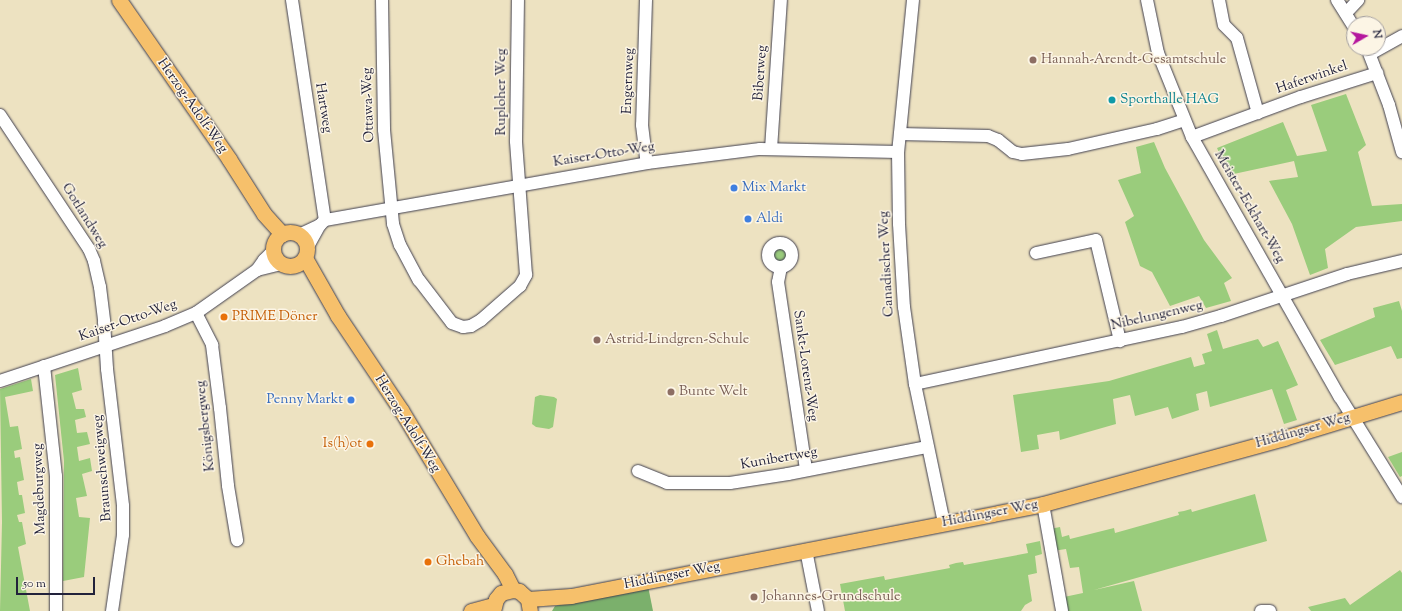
<!DOCTYPE html>
<html>
<head>
<meta charset="utf-8">
<style>
	body { margin:0 }
	#map { position:relative; width:1402px; height:611px; overflow:hidden; background:#ede2c1; font-family:"Sorts Mill Goudy",serif }
	div>[style] { position:absolute }
	.green>* { inset:0; background:#9acc7c }
	.round { border-radius:50% }
	.forest>* { inset:0; background:#7bb06c }
	.roads { filter:drop-shadow(0 0 1px #403f4f) drop-shadow(0 0 1px #403f4f) }
	.minor>* { height:12px; margin:-6px; padding:0 6px; transform-origin:6px; border-radius:6px; background:#fff }
	.minor>.ring { margin:-6px; padding:0; box-sizing:content-box; background:none; border:12px solid #fff; border-radius:50% }
	.major>* { height:15px; margin:-7.5px; padding:0 7.5px; transform-origin:7.5px; border-radius:7.5px; background:#f6c06b }
	.major>.ring { margin:-7.5px; padding:0; box-sizing:content-box; background:none; border:15px solid #f6c06b; border-radius:50% }
	.dots>* { width:11px; height:11px; translate:-50% -50%; box-sizing:border-box; border:2px solid #fcf5e5; border-radius:50% }
	span { translate:-50% -50%; white-space:nowrap; text-align:center; line-height:1.15; -webkit-text-stroke:3px #fcf5e5; paint-order:stroke }
	.education-label { font-size:14px; color:#785e54 }
	.left { translate:0 -50%; text-align:left }
	.street-label { font-size:14px; color:#22223b }
	.culture-label { font-size:14px; color:#0d838f }
	.shop-label { font-size:14px; color:#366cbe }
	.right { translate:-100% -50%; text-align:right }
	.food-label { font-size:14px; color:#c56008 }
	.north { position:absolute; left:1346px; top:16px; width:40px; height:40px; box-sizing:border-box; background:#fcf5e5; border:1px solid #a5a1a1; border-radius:50%; rotate:81deg; font-size:11px; font-weight:700; line-height:16px; text-align:center; color:#22223b }
	.north::after { content:''; display:block; margin:auto; width:14px; height:18px; background:#b5179e; clip-path:polygon(50% 0,100% 100%,50% 72%,0 100%) }
	.scale { position:absolute; left:16px; top:577px; width:79px; height:18px; box-sizing:border-box; border:2px solid #22223b; border-top:0; padding-left:5px; font-size:12px; line-height:14px; white-space:nowrap; color:#22223b; -webkit-text-stroke:3px #fcf5e5; paint-order:stroke }
</style>
</head>
<body>
<div id="map">
	<div class="green">
		<div style="clip-path:polygon(1346px 94px,1366px 145px,1358px 152px,1372px 206px,1402px 204px,1402px 221px,1356px 227px,1325px 249px,1328px 268px,1310px 275px,1292px 224px,1269px 181px,1298px 177px,1294px 161px,1229px 175px,1217px 148px,1283px 122px,1297px 156px,1327px 151px,1311px 105px)"></div>
		<div style="clip-path:polygon(1154px 142px,1165px 168px,1204px 240px,1232px 278px,1224px 283px,1231px 301px,1206px 308px,1199px 296px,1170px 306px,1152px 272px,1140px 266px,1125px 222px,1134px 216px,1118px 180px,1141px 173px,1136px 147px)"></div>
		<div class="round" style="left:771px;top:246px;width:18px;height:18px"></div>
		<div style="clip-path:polygon(1399px 301px,1402px 311px,1402px 358px,1397px 359px,1391px 346px,1335px 365px,1320px 340px,1375px 317px,1373px 308px)"></div>
		<div style="clip-path:polygon(1217px 330px,1223px 349px,1258px 339px,1263px 347px,1278px 341px,1298px 385px,1286px 390px,1297px 420px,1284px 424px,1272px 389px,1210px 407px,1207px 391px,1196px 394px,1199px 410px,1172px 419px,1168px 407px,1135px 416px,1130px 395px,1113px 399px,1116px 424px,1060px 440px,1059px 431px,1037px 435px,1039px 449px,1021px 452px,1013px 395px,1109px 381px,1191px 357px,1194px 367px,1205px 364px,1202px 354px,1212px 351px,1207px 334px)"></div>
		<div style="clip-path:polygon(78px 368px,82px 390px,72px 393px,76px 409px,84px 409px,86px 417px,75px 420px,77px 433px,87px 432px,90px 444px,77px 447px,79px 461px,90px 458px,92px 471px,82px 474px,87px 496px,76px 498px,79px 517px,90px 518px,84px 577px,63px 581px,64px 461px,55px 375px)"></div>
		<div style="clip-path:polygon(31px 379px,33px 391px,5px 397px,10px 427px,18px 426px,22px 449px,14px 451px,15px 458px,20px 457px,24px 480px,17px 482px,19px 495px,22px 495px,25px 513px,17px 515px,19px 522px,22px 522px,26px 544px,18px 547px,30px 611px,0 611px,2px 522px,0 389px)"></div>
		<div style="clip-path:polygon(540px 395px,554px 397px,557px 399px,553px 427px,549px 429px,536px 427px,532px 424px,535px 397px)"></div>
		<div style="clip-path:polygon(1402px 452px,1402px 476px,1400px 477px,1388px 457px)"></div>
		<div style="clip-path:polygon(1255px 494px,1267px 541px,1094px 590px,1134px 581px,1142px 611px,1068px 611px,1064px 597px,1083px 593px,1079px 567px,1070px 568px,1066px 549px,1053px 551px,1050px 529px,1060px 527px,1062px 537px,1069px 535px,1070px 539px,1114px 528px,1115px 533px,1179px 515px,1178px 512px,1184px 511px,1191px 509px,1192px 512px)"></div>
		<div style="clip-path:polygon(1040px 541px,1042px 554px,1035px 556px,1037px 573px,1028px 575px,1032px 601px,1025px 605px,1021px 611px,845px 611px,840px 584px,884px 576px,885px 580px,950px 568px,949px 565px,956px 563px,963px 562px,964px 565px,1028px 553px,1026px 544px)"></div>
		<div style="clip-path:polygon(1400px 570px,1402px 573px,1402px 611px,1311px 611px,1308px 607px,1345px 598px,1350px 605px)"></div>
	</div>
	<div class="forest">
		<div style="clip-path:polygon(648px 586px,653px 611px,552px 611px,555px 606px)"></div>
	</div>
	<div class="roads">
		<div class="minor">
			<div style="left:292px;top:0;width:222px;rotate:81.5deg"></div>
			<div style="left:382px;top:0;width:130px;rotate:89.1deg"></div>
			<div style="left:384px;top:130px;width:94px;rotate:84.5deg"></div>
			<div style="left:393px;top:224px;width:22px;rotate:72deg"></div>
			<div style="left:400px;top:245px;width:40px;rotate:62deg"></div>
			<div style="left:419px;top:280px;width:54px;rotate:52.5deg"></div>
			<div style="left:452px;top:323px;width:12px;rotate:20deg"></div>
			<div style="left:463px;top:327px;width:8px;rotate:-7deg"></div>
			<div style="left:471px;top:326px;width:12px;rotate:-31deg"></div>
			<div style="left:481px;top:320px;width:52px;rotate:-41.1deg"></div>
			<div style="left:520px;top:286px;width:13px;rotate:-61deg"></div>
			<div style="left:526px;top:275px;width:134px;rotate:-94.3deg"></div>
			<div style="left:516px;top:141px;width:141px;rotate:-89.2deg"></div>
			<div style="left:646px;top:0;width:125px;rotate:91.8deg"></div>
			<div style="left:642px;top:125px;width:38px;rotate:83deg"></div>
			<div style="left:913px;top:0;width:153px;rotate:95.6deg"></div>
			<div style="left:898px;top:152px;width:72px;rotate:89.2deg"></div>
			<div style="left:899px;top:224px;width:83px;rotate:86.6deg"></div>
			<div style="left:904px;top:307px;width:78px;rotate:81.9deg"></div>
			<div style="left:915px;top:384px;width:142px;rotate:78.2deg"></div>
			<div style="left:1147px;top:0;width:54px;rotate:78.3deg"></div>
			<div style="left:1158px;top:53px;width:91px;rotate:68deg"></div>
			<div style="left:1192px;top:137px;width:299px;rotate:60.4deg"></div>
			<div style="left:1340px;top:397px;width:118px;rotate:58.2deg"></div>
			<div style="left:1219px;top:0;width:25px;rotate:79deg"></div>
			<div style="left:1224px;top:25px;width:18px;rotate:45deg"></div>
			<div style="left:1237px;top:38px;width:78px;rotate:74.4deg"></div>
			<div style="left:1337px;top:0;width:32px;rotate:58deg"></div>
			<div style="left:1346px;top:13px;width:18px;rotate:-47deg"></div>
			<div style="left:1367px;top:48px;width:61px;rotate:68.9deg"></div>
			<div style="left:1389px;top:105px;width:49px;rotate:74.5deg"></div>
			<div style="left:1370px;top:54px;width:37px;rotate:-29deg"></div>
			<div style="left:0;top:115px;width:161px;rotate:56.4deg"></div>
			<div style="left:89px;top:249px;width:13px;rotate:67deg"></div>
			<div style="left:94px;top:261px;width:27px;rotate:77deg"></div>
			<div style="left:100px;top:287px;width:35px;rotate:83deg"></div>
			<div style="left:104px;top:322px;width:47px;rotate:86.3deg"></div>
			<div style="left:107px;top:369px;width:138px;rotate:83.3deg"></div>
			<div style="left:123px;top:506px;width:29px;rotate:90deg"></div>
			<div style="left:123px;top:535px;width:77px;rotate:98.2deg"></div>
			<div style="left:900px;top:134px;width:88px;rotate:1.3deg"></div>
			<div style="left:988px;top:136px;width:11px;rotate:22deg"></div>
			<div style="left:998px;top:140px;width:19px;rotate:39deg"></div>
			<div style="left:1013px;top:152px;width:9px;rotate:13deg"></div>
			<div style="left:1022px;top:154px;width:46px;rotate:-6.2deg"></div>
			<div style="left:1068px;top:149px;width:91px;rotate:-12.7deg"></div>
			<div style="left:1157px;top:129px;width:28px;rotate:-18deg"></div>
			<div style="left:1192px;top:137px;width:116px;rotate:-20.2deg"></div>
			<div style="left:1301px;top:97px;width:80px;rotate:-17.5deg"></div>
			<div style="left:771px;top:149px;width:149px;rotate:-86.2deg"></div>
			<div style="left:299px;top:235px;width:23px;rotate:-25deg"></div>
			<div class="ring" style="left:768px;top:243px;width:12px;height:12px"></div>
			<div style="left:307px;top:248px;width:26px;rotate:-61deg"></div>
			<div style="left:320px;top:225px;width:7px;rotate:-45deg"></div>
			<div style="left:325px;top:220px;width:327px;rotate:-10deg"></div>
			<div style="left:647px;top:163px;width:114px;rotate:-7.1deg"></div>
			<div style="left:760px;top:149px;width:138px;rotate:1.2deg"></div>
			<div style="left:1036px;top:253px;width:61px;rotate:-12.2deg"></div>
			<div style="left:1096px;top:240px;width:104px;rotate:76.6deg"></div>
			<div style="left:781px;top:267px;width:15px;rotate:101deg"></div>
			<div style="left:778px;top:282px;width:189px;rotate:81.5deg"></div>
			<div style="left:257px;top:270px;width:25px;rotate:-14deg"></div>
			<div style="left:196px;top:313px;width:36px;rotate:63deg"></div>
			<div style="left:212px;top:345px;width:64px;rotate:82.8deg"></div>
			<div style="left:220px;top:408px;width:78px;rotate:84.1deg"></div>
			<div style="left:228px;top:486px;width:55px;rotate:80.5deg"></div>
			<div style="left:44px;top:366px;width:111px;rotate:83.8deg"></div>
			<div style="left:56px;top:476px;width:135px;rotate:90deg"></div>
			<div style="left:0;top:381px;width:174px;rotate:-18.4deg"></div>
			<div style="left:165px;top:326px;width:34px;rotate:-23deg"></div>
			<div style="left:196px;top:313px;width:75px;rotate:-35.2deg"></div>
			<div style="left:257px;top:270px;width:12px;rotate:-55deg"></div>
			<div style="left:264px;top:260px;width:13px;rotate:-45deg"></div>
			<div style="left:915px;top:384px;width:273px;rotate:-12.1deg"></div>
			<div style="left:1182px;top:327px;width:41px;rotate:-15.8deg"></div>
			<div style="left:1221px;top:316px;width:133px;rotate:-18.4deg"></div>
			<div style="left:1347px;top:274px;width:57px;rotate:-13.3deg"></div>
			<div style="left:638px;top:471px;width:31px;rotate:22deg"></div>
			<div style="left:667px;top:483px;width:63px"></div>
			<div style="left:730px;top:483px;width:59px;rotate:-8.8deg"></div>
			<div style="left:788px;top:474px;width:142px;rotate:-11deg"></div>
			<div style="left:1043px;top:504px;width:109px;rotate:79.9deg"></div>
			<div style="left:806px;top:550px;width:62px;rotate:78.9deg"></div>
			<div style="left:1261px;top:611px;width:9px"></div>
		</div>
		<div class="major">
			<div style="left:119px;top:0;width:193px;rotate:55.3deg"></div>
			<div style="left:229px;top:159px;width:65px;rotate:57.5deg"></div>
			<div style="left:264px;top:214px;width:27px;rotate:48deg"></div>
			<div class="ring" style="left:273px;top:232px;width:19px;height:19px"></div>
			<div style="left:305px;top:258px;width:67px;rotate:60.4deg"></div>
			<div style="left:338px;top:316px;width:113px;rotate:56.2deg"></div>
			<div style="left:401px;top:410px;width:147px;rotate:58.9deg"></div>
			<div style="left:477px;top:536px;width:47px;rotate:53.6deg"></div>
			<div style="left:505px;top:574px;width:18px;rotate:63deg"></div>
			<div style="left:528px;top:599px;width:43px;rotate:-4deg"></div>
			<div style="left:571px;top:596px;width:481px;rotate:-11deg"></div>
			<div style="left:1043px;top:504px;width:250px;rotate:-15.3deg"></div>
			<div style="left:1284px;top:438px;width:123px;rotate:-17deg"></div>
			<div style="left:471px;top:611px;width:23px;rotate:-15deg"></div>
			<div style="left:493px;top:611px;width:12px;rotate:-76deg"></div>
			<div style="left:496px;top:599px;width:8px;rotate:-50deg"></div>
			<div style="left:501px;top:593px;width:12px;rotate:-14deg"></div>
			<div style="left:513px;top:590px;width:6px;rotate:9deg"></div>
			<div style="left:519px;top:591px;width:12px;rotate:42deg"></div>
			<div style="left:528px;top:599px;width:12px;rotate:81deg"></div>
		</div>
	</div>
	<div class="dots">
		<div style="left:1033px;top:60px;background:#8d6e63"></div>
		<div style="left:1112px;top:100px;background:#0f9aa8"></div>
		<div style="left:734px;top:188px;background:#3f7fe0"></div>
		<div style="left:748px;top:219px;background:#3f7fe0"></div>
		<div style="left:224px;top:317px;background:#e8710a"></div>
		<div style="left:597px;top:340px;background:#8d6e63"></div>
		<div style="left:671px;top:392px;background:#8d6e63"></div>
		<div style="left:351px;top:400px;background:#3f7fe0"></div>
		<div style="left:370px;top:444px;background:#e8710a"></div>
		<div style="left:428px;top:562px;background:#e8710a"></div>
		<div style="left:754px;top:597px;background:#8d6e63"></div>
	</div>
	<div class="education-label">
		<span class="left" style="left:1041px;top:60px">Hannah-Arendt-Gesamtschule</span>
		<span class="left" style="left:605px;top:340px">Astrid-Lindgren-Schule</span>
		<span class="left" style="left:679px;top:392px">Bunte Welt</span>
		<span class="left" style="left:762px;top:597px">Johannes-Grundschule</span>
	</div>
	<div class="street-label">
		<span style="left:761px;top:73px;rotate:-86deg">Biberweg</span>
		<span style="left:1312px;top:78px;rotate:-19deg">Haferwinkel</span>
		<span style="left:629px;top:81px;rotate:-88deg">Engernweg</span>
		<span style="left:502px;top:92px;rotate:-90deg">Ruploher Weg</span>
		<span style="left:369px;top:105px;rotate:-92deg">Ottawa-Weg</span>
		<span style="left:192px;top:106px;rotate:55deg">Herzog-Adolf-Weg</span>
		<span style="left:323px;top:108px;rotate:81deg">Hartweg</span>
		<span style="left:604px;top:155px;rotate:-9deg">Kaiser-Otto-Weg</span>
		<span style="left:1249px;top:207px;rotate:60deg">Meister-Eckhart-Weg</span>
		<span style="left:84px;top:216px;rotate:58deg">Gotlandweg</span>
		<span style="left:887px;top:264px;rotate:-93deg">Canadischer Weg</span>
		<span style="left:1157px;top:316px;rotate:-13deg">Nibelungenweg</span>
		<span style="left:128px;top:321px;rotate:-19deg">Kaiser-Otto-Weg</span>
		<span style="left:805px;top:366px;rotate:82deg">Sankt-Lorenz-Weg</span>
		<span style="left:407px;top:424px;rotate:58deg">Herzog-Adolf-Weg</span>
		<span style="left:206px;top:426px;rotate:-96deg">Königsbergweg</span>
		<span style="left:1303px;top:431px;rotate:-16deg">Hiddingser Weg</span>
		<span style="left:779px;top:459px;rotate:-10deg">Kunibertweg</span>
		<span style="left:103px;top:468px;rotate:-95deg">Braunschweigweg</span>
		<span style="left:40px;top:489px;rotate:-92deg">Magdeburgweg</span>
		<span style="left:990px;top:514px;rotate:-11deg">Hiddingser Weg</span>
		<span style="left:672px;top:576px;rotate:-11deg">Hiddingser Weg</span>
	</div>
	<div class="culture-label">
		<span class="left" style="left:1120px;top:100px">Sporthalle HAG</span>
	</div>
	<div class="shop-label">
		<span class="left" style="left:742px;top:188px">Mix Markt</span>
		<span class="left" style="left:756px;top:219px">Aldi</span>
		<span class="right" style="left:343px;top:400px">Penny Markt</span>
	</div>
	<div class="food-label">
		<span class="left" style="left:232px;top:317px">PRIME Döner</span>
		<span class="right" style="left:362px;top:444px">Is(h)ot</span>
		<span class="left" style="left:436px;top:562px">Ghebah</span>
	</div>
	<div class="north">N</div>
	<div class="scale">50 m</div>
</div>
</body>
</html>
